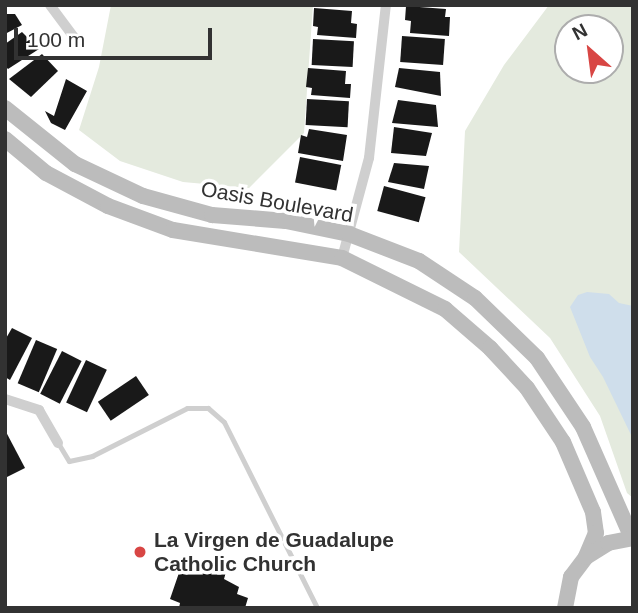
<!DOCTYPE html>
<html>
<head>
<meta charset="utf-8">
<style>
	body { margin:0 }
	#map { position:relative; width:638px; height:613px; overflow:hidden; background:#fff; font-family:Helvetica,sans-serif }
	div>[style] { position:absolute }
	.green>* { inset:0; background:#e4eade }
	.water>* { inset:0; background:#cfdeeb }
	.building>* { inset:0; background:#191919; transform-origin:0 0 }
	.lane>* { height:5px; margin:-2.5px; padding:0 2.5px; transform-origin:2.5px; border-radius:2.5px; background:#cfcfcf }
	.street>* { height:10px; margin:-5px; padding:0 5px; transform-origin:5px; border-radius:5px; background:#cfcfcf }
	.secondary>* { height:16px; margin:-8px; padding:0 8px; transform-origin:8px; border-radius:8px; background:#bcbcbc }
	.dots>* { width:19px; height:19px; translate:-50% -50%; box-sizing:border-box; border:4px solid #fff; border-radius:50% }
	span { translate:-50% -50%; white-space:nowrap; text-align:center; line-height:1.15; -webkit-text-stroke:7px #fff; paint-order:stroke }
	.street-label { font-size:21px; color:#323232 }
	.poi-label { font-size:21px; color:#323232; font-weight:700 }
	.left { translate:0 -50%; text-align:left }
	.frame { position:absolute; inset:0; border:7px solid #323232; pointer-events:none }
	.north { position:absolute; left:554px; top:14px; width:70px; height:70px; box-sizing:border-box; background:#fff; border:2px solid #adadad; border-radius:50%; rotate:332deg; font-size:19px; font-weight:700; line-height:28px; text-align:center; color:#323232 }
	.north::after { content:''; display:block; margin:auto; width:24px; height:32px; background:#d84644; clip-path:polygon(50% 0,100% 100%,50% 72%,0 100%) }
	.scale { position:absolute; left:14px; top:28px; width:198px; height:32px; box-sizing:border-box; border:4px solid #323232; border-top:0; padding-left:9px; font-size:21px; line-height:24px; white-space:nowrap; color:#323232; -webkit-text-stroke:5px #fff; paint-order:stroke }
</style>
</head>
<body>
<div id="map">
	<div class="green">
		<div style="clip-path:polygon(111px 5px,313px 5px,304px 133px,249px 188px,183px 182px,120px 161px,79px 130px,99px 67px)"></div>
		<div style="clip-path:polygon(evenodd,549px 5px,633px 5px,633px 498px,627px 493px,600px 416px,550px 338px,459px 252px,465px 131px,504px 65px,549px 5px,568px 28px,610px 28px,610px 70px,568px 70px,568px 28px)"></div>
	</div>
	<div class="water">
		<div style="clip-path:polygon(587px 292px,609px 294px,619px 303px,633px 306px,633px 439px,603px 377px,590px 357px,570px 307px,578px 295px)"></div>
	</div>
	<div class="building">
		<div style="clip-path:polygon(406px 6px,446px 9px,445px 17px,450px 17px,449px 36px,410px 33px,411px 21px,405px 20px)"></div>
		<div style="clip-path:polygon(314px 8px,352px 11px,351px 23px,357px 24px,356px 38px,317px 35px,318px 27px,313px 26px)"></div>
		<div style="clip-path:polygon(5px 14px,15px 14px,22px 25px,5px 34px)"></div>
		<div style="clip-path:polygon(22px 32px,39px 49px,8px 69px,5px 66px,5px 44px)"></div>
		<div style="left:402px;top:36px;width:43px;height:26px;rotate:4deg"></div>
		<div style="left:313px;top:39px;width:41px;height:26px;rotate:3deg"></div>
		<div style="clip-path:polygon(42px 54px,58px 71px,31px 97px,9px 79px)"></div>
		<div style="clip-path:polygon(308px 68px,346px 71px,345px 84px,351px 84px,350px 98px,311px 95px,312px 88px,306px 87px)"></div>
		<div style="clip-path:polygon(399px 68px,440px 72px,441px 96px,395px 87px)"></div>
		<div style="clip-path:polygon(66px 79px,87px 91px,65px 130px,51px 123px,45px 111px,54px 116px)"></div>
		<div style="left:307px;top:99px;width:42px;height:26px;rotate:3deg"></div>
		<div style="clip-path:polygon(398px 100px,436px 105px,438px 127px,392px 123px)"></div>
		<div style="clip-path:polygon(394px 127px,432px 133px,426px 156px,391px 153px)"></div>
		<div style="clip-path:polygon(309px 129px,347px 135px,343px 161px,298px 153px,301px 135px,307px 137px)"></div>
		<div style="left:300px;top:157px;width:42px;height:26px;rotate:11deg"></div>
		<div style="clip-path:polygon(394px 163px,429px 166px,424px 189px,388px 182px)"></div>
		<div style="left:384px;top:186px;width:43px;height:26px;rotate:15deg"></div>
		<div style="clip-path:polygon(12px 328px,32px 338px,10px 380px,5px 377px,5px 340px)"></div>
		<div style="left:36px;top:340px;width:23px;height:47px;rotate:23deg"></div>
		<div style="left:62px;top:351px;width:22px;height:48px;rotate:27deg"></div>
		<div style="left:86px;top:360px;width:23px;height:47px;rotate:25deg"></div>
		<div style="left:136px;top:376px;width:23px;height:46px;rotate:56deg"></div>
		<div style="clip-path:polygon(5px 430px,25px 468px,5px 478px)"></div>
		<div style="clip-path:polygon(198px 562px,226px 572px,224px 579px,239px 587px,237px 594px,248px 598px,245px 608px,179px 608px,180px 603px,170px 599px,182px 564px,195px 569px)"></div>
	</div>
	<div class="lane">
		<div style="left:58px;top:443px;width:21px;rotate:59deg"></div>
		<div style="left:69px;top:461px;width:24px;rotate:-12deg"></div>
		<div style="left:92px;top:456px;width:106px;rotate:-26.8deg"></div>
		<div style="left:187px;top:408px;width:21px"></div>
		<div style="left:208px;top:408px;width:21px;rotate:41deg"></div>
		<div style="left:224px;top:422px;width:208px;rotate:63.4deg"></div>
	</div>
	<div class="street">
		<div style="left:50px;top:5px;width:49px;rotate:53.4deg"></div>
		<div style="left:342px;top:258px;width:104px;rotate:-74.9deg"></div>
		<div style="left:369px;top:158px;width:154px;rotate:-83.7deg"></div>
		<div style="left:5px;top:399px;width:36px;rotate:18deg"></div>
		<div style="left:39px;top:410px;width:38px;rotate:60deg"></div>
	</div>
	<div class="secondary">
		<div style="left:5px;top:108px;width:90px;rotate:38.7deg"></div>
		<div style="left:75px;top:164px;width:75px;rotate:25.2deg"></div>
		<div style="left:143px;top:196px;width:72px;rotate:15.4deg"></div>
		<div style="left:212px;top:215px;width:74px;rotate:4.6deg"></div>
		<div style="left:286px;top:221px;width:64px;rotate:11.7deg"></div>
		<div style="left:349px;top:234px;width:75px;rotate:21.1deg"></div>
		<div style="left:419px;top:261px;width:67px;rotate:33.5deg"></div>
		<div style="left:475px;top:298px;width:86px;rotate:44.1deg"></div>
		<div style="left:537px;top:358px;width:83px;rotate:56.3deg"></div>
		<div style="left:583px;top:427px;width:121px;rotate:66.2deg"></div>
		<div style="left:5px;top:139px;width:53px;rotate:39.7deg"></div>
		<div style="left:46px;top:173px;width:70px;rotate:28deg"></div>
		<div style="left:108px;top:206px;width:69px;rotate:20.3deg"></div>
		<div style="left:173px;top:230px;width:171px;rotate:9.4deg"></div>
		<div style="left:342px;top:258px;width:115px;rotate:26.3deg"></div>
		<div style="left:445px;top:309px;width:60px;rotate:40.9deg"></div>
		<div style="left:490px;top:348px;width:54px;rotate:47.2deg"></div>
		<div style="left:527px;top:388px;width:65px;rotate:56.3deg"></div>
		<div style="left:563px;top:442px;width:76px;rotate:66.8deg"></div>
		<div style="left:593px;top:512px;width:21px;rotate:82deg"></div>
		<div style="left:596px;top:533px;width:26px;rotate:113deg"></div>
		<div style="left:565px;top:608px;width:32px;rotate:-79deg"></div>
		<div style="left:571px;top:577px;width:25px;rotate:-53deg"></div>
		<div style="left:586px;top:557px;width:26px;rotate:-32deg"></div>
		<div style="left:608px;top:543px;width:25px;rotate:-11deg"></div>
	</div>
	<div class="dots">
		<div style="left:140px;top:552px;background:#d84644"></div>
	</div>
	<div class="street-label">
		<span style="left:277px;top:202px;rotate:10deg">Oasis Boulevard</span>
	</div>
	<div class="poi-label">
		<span class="left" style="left:154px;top:552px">La Virgen de Guadalupe<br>Catholic Church</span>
	</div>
	<div class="frame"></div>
	<div class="north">N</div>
	<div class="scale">100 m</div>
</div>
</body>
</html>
